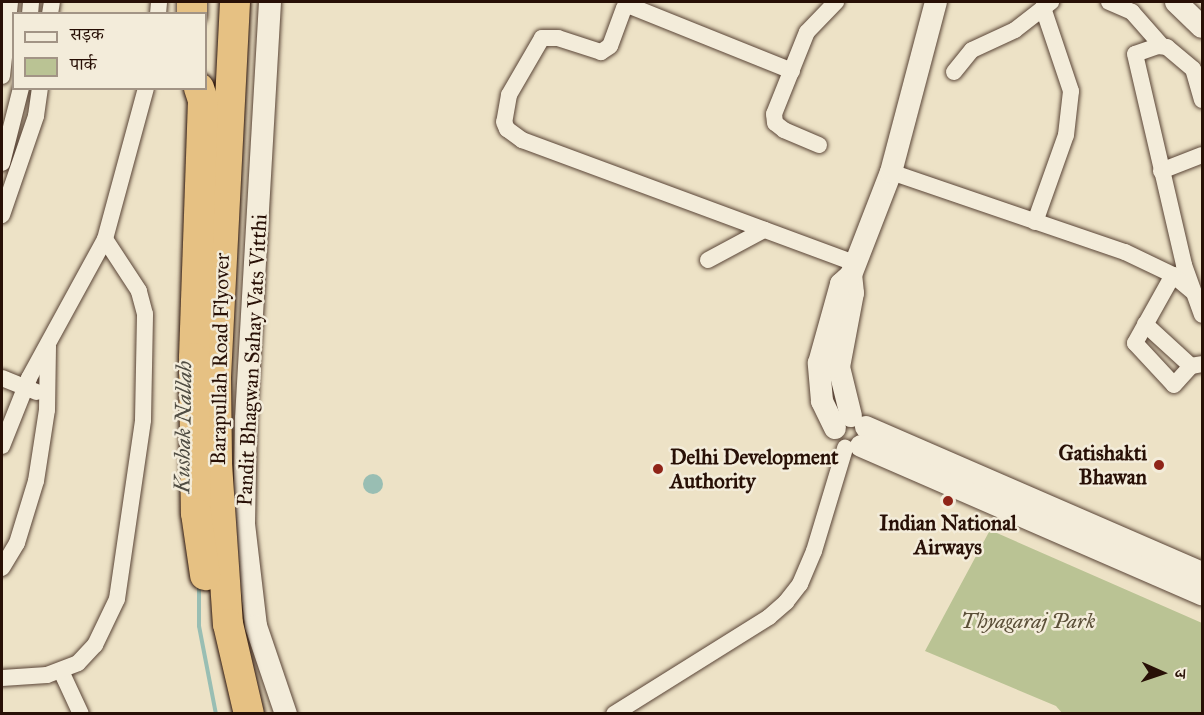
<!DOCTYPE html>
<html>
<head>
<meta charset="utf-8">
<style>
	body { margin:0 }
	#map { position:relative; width:1204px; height:715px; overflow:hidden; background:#ede2c6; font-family:"IM FELL Great Primer","Noto Serif Devanagari",serif }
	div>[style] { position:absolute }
	.green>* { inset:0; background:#bac394 }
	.water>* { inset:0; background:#99beb3 }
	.round { border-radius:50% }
	.stream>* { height:4px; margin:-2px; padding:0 2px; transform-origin:2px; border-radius:2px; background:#99beb3 }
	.roads { filter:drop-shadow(0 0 2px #594436) drop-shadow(0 0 2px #594436) }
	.street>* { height:16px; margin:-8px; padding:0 8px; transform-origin:8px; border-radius:8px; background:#f3ecda }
	.secondary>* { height:22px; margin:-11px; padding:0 11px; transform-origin:11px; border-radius:11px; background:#f3ecda }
	.highway>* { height:30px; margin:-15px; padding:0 15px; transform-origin:15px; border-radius:15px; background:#e6c183 }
	.bridges { filter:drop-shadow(0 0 2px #281006) drop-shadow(0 0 2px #281006) }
	.highway-bridge>* { height:30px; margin:-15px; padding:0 15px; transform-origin:15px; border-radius:15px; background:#e6c183 }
	.dots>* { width:16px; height:16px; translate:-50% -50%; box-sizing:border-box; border:3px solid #f3ecda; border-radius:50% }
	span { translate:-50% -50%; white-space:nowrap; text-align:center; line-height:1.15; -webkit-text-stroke:5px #f3ecda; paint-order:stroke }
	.street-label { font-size:21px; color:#281006 }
	.poi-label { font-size:21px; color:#281006; font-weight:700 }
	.right { translate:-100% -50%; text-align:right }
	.left { translate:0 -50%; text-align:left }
	.park-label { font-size:21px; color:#5b4f38; font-style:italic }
	.water-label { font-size:22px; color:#504d43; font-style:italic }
	.frame { position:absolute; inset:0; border:3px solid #281006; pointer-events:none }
	.legend { position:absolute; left:12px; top:12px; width:195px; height:78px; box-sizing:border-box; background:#f3ecda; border:2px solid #a29485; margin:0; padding:8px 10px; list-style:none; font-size:18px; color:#281006 }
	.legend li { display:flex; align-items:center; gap:12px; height:30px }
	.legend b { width:30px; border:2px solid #a29485 }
	.north { position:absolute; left:1132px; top:643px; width:60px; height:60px; -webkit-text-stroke:4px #f3ecda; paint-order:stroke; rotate:93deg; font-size:16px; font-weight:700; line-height:24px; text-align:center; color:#281006 }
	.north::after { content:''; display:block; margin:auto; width:21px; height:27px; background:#281006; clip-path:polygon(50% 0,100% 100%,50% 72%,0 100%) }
</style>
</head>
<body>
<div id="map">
	<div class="green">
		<div style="clip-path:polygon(990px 530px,1202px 623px,1202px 713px,1062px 713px,1056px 706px,925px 651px)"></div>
	</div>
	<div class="water">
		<div class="round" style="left:363px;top:474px;width:20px;height:20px"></div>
	</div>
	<div class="stream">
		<div style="left:199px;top:585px;width:41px;rotate:90deg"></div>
		<div style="left:199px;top:626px;width:90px;rotate:79.1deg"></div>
	</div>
	<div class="roads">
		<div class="street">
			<div style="left:1109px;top:2px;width:25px;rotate:23deg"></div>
			<div style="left:1132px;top:12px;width:45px;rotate:48.6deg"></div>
			<div style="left:30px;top:14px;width:12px;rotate:-85deg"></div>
			<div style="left:50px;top:14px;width:12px;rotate:-81deg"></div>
			<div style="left:158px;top:14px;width:12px;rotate:-85deg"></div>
			<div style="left:792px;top:71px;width:175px;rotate:-158.1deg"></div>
			<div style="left:630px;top:6px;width:6px;rotate:162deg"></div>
			<div style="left:624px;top:8px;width:40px;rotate:110.2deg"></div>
			<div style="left:610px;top:46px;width:11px;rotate:146deg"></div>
			<div style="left:601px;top:52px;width:45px;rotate:-162deg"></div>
			<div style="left:558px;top:38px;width:16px;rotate:180deg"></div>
			<div style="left:542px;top:38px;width:66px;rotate:120.1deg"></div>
			<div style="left:509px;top:95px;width:27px;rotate:100deg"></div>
			<div style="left:504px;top:122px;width:8px;rotate:67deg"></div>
			<div style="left:507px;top:129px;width:19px;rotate:36deg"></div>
			<div style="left:522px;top:140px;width:355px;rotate:20.3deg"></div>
			<div style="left:954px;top:72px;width:28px;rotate:-51deg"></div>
			<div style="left:972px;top:50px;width:47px;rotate:-24.9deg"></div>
			<div style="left:1015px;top:30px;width:46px;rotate:-37.9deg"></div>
			<div style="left:2px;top:76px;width:74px;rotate:-83.8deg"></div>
			<div style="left:1202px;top:100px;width:32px;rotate:-106deg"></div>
			<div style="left:1193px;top:69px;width:34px;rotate:-140deg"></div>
			<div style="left:1167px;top:47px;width:9px;rotate:-174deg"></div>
			<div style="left:1158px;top:46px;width:24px;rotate:161deg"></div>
			<div style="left:1135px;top:54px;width:217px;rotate:76.9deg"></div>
			<div style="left:1184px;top:265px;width:53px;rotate:70.2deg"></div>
			<div style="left:819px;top:145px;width:38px;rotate:-157deg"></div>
			<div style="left:784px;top:130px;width:11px;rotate:-142deg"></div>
			<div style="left:775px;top:123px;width:9px;rotate:-96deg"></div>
			<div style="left:774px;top:114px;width:88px;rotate:-68.1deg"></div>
			<div style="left:807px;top:32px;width:42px;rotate:-46deg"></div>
			<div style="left:2px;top:163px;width:77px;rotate:-75.8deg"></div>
			<div style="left:1161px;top:171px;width:44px;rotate:-21.3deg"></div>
			<div style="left:891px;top:172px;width:247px;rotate:18.9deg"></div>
			<div style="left:1125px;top:252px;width:53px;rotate:25.6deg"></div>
			<div style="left:1173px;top:275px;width:25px;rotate:40deg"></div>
			<div style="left:2px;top:215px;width:105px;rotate:-71deg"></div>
			<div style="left:36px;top:116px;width:28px;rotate:-82deg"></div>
			<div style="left:1035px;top:222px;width:92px;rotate:-70.4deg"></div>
			<div style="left:1066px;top:135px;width:44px;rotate:-83.5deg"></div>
			<div style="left:1071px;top:91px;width:88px;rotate:-108.6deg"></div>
			<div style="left:708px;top:260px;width:64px;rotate:-28.2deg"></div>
			<div style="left:1173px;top:275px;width:78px;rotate:119.2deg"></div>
			<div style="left:1135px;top:343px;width:57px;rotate:47.1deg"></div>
			<div style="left:1174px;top:385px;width:25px;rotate:-48deg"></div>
			<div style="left:1191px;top:366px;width:11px;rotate:-10deg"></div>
			<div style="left:1145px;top:324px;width:62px;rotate:42.4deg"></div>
			<div style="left:2px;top:378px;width:37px;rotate:22deg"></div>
			<div style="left:2px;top:446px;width:73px;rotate:-68.3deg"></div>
			<div style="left:29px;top:378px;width:158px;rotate:-61.3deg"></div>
			<div style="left:105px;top:239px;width:156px;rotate:-74.8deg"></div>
			<div style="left:2px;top:568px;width:29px;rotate:-59deg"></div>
			<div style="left:17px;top:543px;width:65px;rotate:-73deg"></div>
			<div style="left:36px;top:481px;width:72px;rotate:-81.2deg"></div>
			<div style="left:47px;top:410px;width:64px;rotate:-89.1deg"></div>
			<div style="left:61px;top:671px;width:47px;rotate:65.1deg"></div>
			<div style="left:2px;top:678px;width:45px;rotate:-3.8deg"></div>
			<div style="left:47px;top:675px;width:33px;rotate:-21deg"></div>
			<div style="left:78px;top:663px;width:25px;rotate:-47deg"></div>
			<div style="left:95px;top:645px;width:51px;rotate:-64.4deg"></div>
			<div style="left:117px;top:599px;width:181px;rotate:-81.7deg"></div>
			<div style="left:143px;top:420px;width:106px;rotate:-88.9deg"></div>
			<div style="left:145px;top:314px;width:24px;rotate:-105deg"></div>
			<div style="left:139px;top:291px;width:62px;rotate:-123.2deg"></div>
			<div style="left:614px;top:714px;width:183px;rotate:-32deg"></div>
			<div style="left:769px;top:617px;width:23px;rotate:-41deg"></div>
			<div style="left:786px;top:602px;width:23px;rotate:-52deg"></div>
			<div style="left:800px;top:584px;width:36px;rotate:-67deg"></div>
			<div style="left:814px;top:551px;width:108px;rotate:-73.2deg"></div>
		</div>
		<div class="secondary">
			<div style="left:270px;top:2px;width:418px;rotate:93.3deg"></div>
			<div style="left:246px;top:419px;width:105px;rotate:91.1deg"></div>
			<div style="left:244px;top:524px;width:103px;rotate:83.3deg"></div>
			<div style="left:256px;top:626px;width:93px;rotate:71.2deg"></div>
			<div style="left:1176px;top:2px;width:36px;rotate:44deg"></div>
			<div style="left:851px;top:416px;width:50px;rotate:-103.8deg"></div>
			<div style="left:839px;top:367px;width:75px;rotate:-79.3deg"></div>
			<div style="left:853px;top:293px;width:18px;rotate:-96deg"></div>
			<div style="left:851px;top:275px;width:110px;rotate:-68.8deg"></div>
			<div style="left:891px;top:172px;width:176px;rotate:-75.2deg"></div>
			<div style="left:866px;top:427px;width:366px;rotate:23.5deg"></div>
			<div style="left:835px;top:428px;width:30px;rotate:-116deg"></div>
			<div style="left:822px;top:401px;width:38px;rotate:-95deg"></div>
			<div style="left:819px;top:363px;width:82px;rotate:-74.4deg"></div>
			<div style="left:841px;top:284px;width:12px;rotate:-42deg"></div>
			<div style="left:861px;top:446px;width:372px;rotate:23.5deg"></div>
		</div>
		<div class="highway">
			<div style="left:192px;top:14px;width:12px;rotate:-90deg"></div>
		</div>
	</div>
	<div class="bridges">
		<div class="highway-bridge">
			<div style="left:235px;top:2px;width:377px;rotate:92.9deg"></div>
			<div style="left:216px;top:379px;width:85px;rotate:89.3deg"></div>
			<div style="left:217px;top:464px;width:160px;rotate:86.1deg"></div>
			<div style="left:228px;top:624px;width:92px;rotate:76.9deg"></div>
			<div style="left:199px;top:88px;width:13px;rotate:72deg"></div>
			<div style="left:203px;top:100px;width:258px;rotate:92deg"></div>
			<div style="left:194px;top:358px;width:155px;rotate:89.3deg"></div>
			<div style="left:196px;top:513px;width:63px;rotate:81.7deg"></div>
		</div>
	</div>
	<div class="dots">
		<div style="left:1159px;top:465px;background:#8f2418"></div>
		<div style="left:658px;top:469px;background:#8f2418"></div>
		<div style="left:948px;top:501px;background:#8f2418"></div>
	</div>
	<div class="street-label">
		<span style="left:220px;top:359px;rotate:-89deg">Barapullah Road Flyover</span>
		<span style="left:252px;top:360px;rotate:-87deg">Pandit Bhagwan Sahay Vats Vitthi</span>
	</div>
	<div class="poi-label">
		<span class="right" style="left:1147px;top:465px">Gatishakti<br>Bhawan</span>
		<span class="left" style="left:670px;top:469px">Delhi Development<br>Authority</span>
		<span style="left:948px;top:535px">Indian National<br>Airways</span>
	</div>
	<div class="park-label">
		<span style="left:1028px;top:621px">Thyagaraj Park</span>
	</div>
	<div class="water-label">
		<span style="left:183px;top:427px;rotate:-89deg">Kushak Nallah</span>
	</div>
	<div class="frame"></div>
	<ul class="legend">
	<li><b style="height:8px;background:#f3ecda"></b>सड़क</li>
	<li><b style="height:16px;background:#bac394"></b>पार्क</li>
	</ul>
	<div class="north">उ</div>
</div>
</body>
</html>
